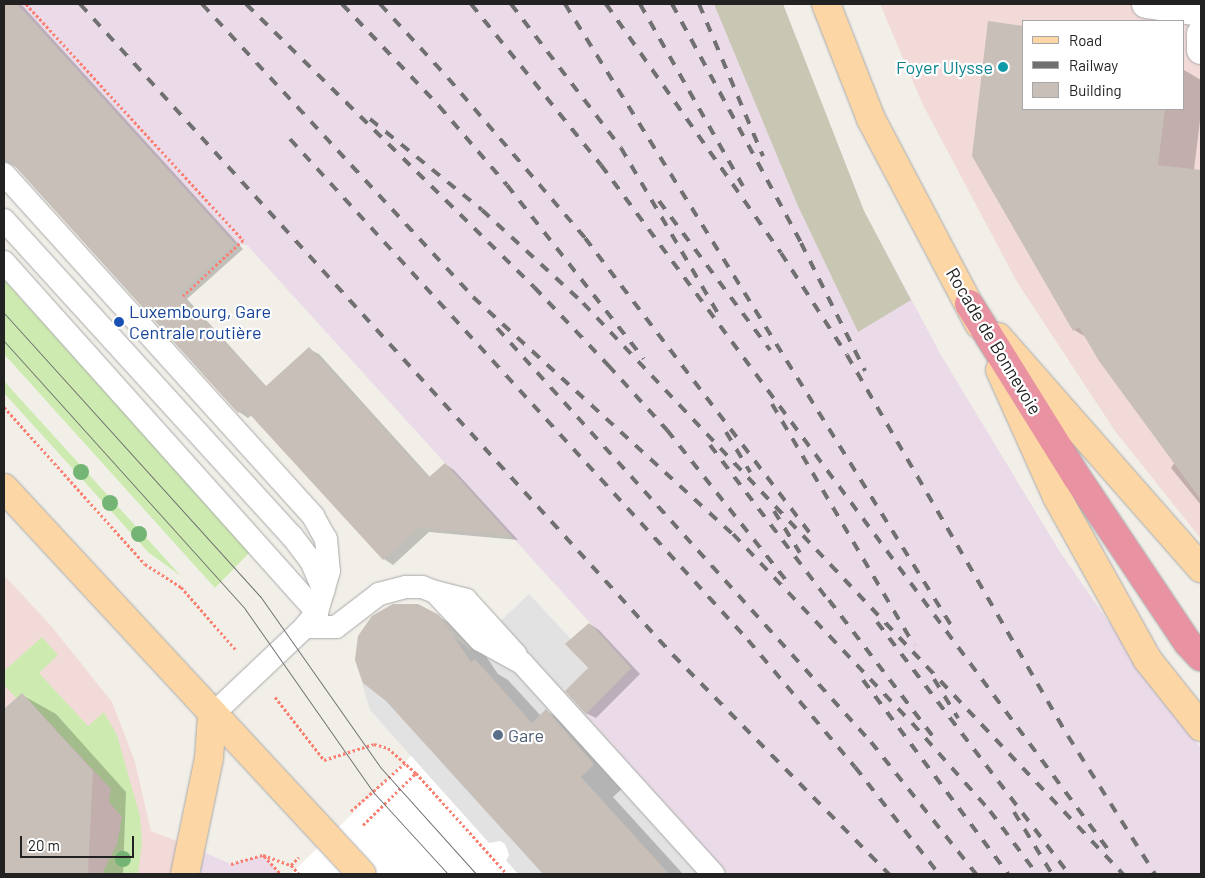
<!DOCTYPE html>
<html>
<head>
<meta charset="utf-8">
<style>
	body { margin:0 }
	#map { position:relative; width:1205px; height:878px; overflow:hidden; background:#f2efe9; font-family:Barlow,sans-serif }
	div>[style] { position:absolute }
	.commercial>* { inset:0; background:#f2dad9 }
	.industrial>* { inset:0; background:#ebdbe8 }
	.construction>* { inset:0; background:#c7c7b4 }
	.grass>* { inset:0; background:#cdebb0 }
	.parking>* { inset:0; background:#e2e2e2 }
	.pier>* { inset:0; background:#fff }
	.shadow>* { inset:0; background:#0003 }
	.building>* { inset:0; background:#c7bfb8 }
	.path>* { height:3px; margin-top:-1.5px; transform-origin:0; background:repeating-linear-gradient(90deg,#fa8072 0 2.5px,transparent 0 5px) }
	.roads { filter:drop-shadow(0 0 1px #a9a9a9) drop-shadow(0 0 1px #a9a9a9) }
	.lane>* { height:22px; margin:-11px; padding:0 11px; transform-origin:11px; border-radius:11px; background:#fff }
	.street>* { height:28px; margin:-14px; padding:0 14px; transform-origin:14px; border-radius:14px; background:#fff }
	.primary>* { height:28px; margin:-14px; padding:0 14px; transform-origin:14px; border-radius:14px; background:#fcd6a4 }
	.highway>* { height:28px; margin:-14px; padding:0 14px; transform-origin:14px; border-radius:14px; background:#e892a2 }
	.tram>* { height:1px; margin:-0.5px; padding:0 0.5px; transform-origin:0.5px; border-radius:0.5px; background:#707070 }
	.rail>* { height:4px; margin-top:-2px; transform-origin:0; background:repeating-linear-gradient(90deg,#707070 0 10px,transparent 0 20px) }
	.trees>* { width:16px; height:16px; margin:-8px; border-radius:50%; background:#74b475 }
	.dots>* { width:14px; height:14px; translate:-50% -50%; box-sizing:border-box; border:2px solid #fff; border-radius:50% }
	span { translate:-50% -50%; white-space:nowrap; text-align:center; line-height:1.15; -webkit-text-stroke:4.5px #fff; paint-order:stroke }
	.culture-label { font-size:18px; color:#0d838f }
	.right { translate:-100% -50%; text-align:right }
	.transit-label { font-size:18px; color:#164399 }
	.left { translate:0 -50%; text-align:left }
	.street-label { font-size:18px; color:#222 }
	.service-label { font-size:18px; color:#4e5e75 }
	.frame { position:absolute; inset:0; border:5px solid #222; pointer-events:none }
	.legend { position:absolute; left:1022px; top:20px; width:162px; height:90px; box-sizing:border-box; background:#fff; border:1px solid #a7a7a7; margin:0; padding:6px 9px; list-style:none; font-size:15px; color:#222 }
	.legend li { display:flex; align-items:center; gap:10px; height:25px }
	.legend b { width:25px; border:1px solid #a7a7a7 }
	.scale { position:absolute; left:20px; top:836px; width:114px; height:22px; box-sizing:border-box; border:2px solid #222; border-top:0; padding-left:6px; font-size:15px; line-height:18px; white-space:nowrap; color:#222; -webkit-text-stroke:4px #fff; paint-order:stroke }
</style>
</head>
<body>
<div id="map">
	<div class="commercial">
		<div style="clip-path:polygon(evenodd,880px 4px,1158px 4px,1201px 12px,1201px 539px,1115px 431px,1017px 282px,922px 103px,880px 4px,1024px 21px,1184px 21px,1184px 109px,1024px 109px,1024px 21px)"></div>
		<div style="clip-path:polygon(4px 575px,52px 627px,112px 702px,135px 762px,151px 831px,192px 847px,185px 874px,4px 874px)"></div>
	</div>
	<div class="industrial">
		<div style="clip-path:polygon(17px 4px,783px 4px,864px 211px,941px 355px,1060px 552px,1168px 707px,1201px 748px,1201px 874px,729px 874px,585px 714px,631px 668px,247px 245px,234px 243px)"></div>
		<div style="clip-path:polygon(192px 847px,231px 864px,263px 855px,280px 874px,185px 874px)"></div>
	</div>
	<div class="construction">
		<div style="clip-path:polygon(714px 4px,783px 4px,864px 211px,911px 300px,858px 332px,798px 206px)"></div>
	</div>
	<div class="grass">
		<div style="clip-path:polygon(4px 280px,250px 552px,215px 588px,4px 354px)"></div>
		<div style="clip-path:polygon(4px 381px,181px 576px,149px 553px,4px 393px)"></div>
		<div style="clip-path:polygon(42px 637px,58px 655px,39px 673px,88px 726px,104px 712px,117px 735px,140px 816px,142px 842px,138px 874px,102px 874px,117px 844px,122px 817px,109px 802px,111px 789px,26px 698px,16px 698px,4px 685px,4px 671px)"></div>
	</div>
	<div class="parking">
		<div style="clip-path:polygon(529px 594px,571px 639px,566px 645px,608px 691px,585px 714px,729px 874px,518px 874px,506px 860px,508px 849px,489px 844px,370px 710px,355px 660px,358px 636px,372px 616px,393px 604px,417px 604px,439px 615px,453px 636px,470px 650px)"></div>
	</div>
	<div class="pier">
		<div style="clip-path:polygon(411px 756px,489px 843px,500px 841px,505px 844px,509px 855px,506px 861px,518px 874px,291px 874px)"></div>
	</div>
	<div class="shadow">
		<div style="clip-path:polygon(4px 4px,21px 4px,243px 249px,187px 299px,267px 387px,309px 349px,319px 354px,430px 477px,445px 464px,454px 470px,518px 540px,429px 532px,393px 565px,384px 559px,252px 415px,248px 418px,239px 412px,18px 168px,4px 161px)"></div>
		<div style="clip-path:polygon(1184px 70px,1201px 80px,1201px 112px,1194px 170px,1201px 171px,1201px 505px,1171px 468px,1175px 462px,1086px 337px,1074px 330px,1024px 109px,1184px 109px)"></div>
		<div style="clip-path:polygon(438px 616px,472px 636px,498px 674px,508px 680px,541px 716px,546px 711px,579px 730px,627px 784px,613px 797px,683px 874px,545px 874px,387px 700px)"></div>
		<div style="clip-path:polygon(590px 624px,599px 630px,640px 674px,596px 718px,586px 713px)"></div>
		<div style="clip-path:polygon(22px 695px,56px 714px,126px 792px,123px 874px,4px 874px,4px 711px)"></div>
	</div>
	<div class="building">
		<div style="clip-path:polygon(4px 4px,17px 4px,234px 243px,179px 293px,265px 387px,309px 347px,428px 478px,445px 463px,511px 536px,419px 528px,383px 560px,244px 408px,238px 413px,14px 165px,4px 161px)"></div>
		<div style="clip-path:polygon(988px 21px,1024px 26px,1024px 109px,1165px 109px,1158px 165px,1201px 170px,1201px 500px,1099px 361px,1079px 327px,1073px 331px,972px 156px)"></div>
		<div style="clip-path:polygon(393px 604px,418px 604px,439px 615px,471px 662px,475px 659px,532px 723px,546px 709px,594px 764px,581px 777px,669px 874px,543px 874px,386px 701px,363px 683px,355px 660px,358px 636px,372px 616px)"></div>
		<div style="clip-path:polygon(589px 623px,631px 668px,586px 714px,565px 691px,588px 668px,565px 644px)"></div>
		<div style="clip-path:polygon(22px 693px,93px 771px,88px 874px,4px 874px,4px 709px)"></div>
	</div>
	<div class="path">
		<div style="left:26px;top:4px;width:321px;rotate:47.4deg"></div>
		<div style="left:243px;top:240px;width:82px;rotate:137deg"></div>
		<div style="left:4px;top:407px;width:211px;rotate:48.1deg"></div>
		<div style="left:145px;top:564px;width:43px;rotate:32.6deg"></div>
		<div style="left:181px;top:587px;width:84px;rotate:48.9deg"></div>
		<div style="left:275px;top:697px;width:80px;rotate:52.1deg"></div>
		<div style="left:324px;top:760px;width:52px;rotate:-17.7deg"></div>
		<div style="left:374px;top:744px;width:15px;rotate:16deg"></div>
		<div style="left:388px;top:748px;width:38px;rotate:42deg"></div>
		<div style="left:416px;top:773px;width:136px;rotate:48deg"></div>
		<div style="left:351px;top:811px;width:74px;rotate:-41.7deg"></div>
		<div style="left:363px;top:825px;width:74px;rotate:-44.5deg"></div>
		<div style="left:264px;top:856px;width:25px;rotate:47deg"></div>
		<div style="left:231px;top:864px;width:33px;rotate:-16deg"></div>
		<div style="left:263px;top:855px;width:30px;rotate:20deg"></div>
		<div style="left:291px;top:865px;width:12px;rotate:48deg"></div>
		<div style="left:291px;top:865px;width:11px;rotate:-45deg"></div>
	</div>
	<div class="roads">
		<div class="lane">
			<div style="left:4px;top:174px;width:461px;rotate:47.9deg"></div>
			<div style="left:313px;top:516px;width:26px;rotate:61deg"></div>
			<div style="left:326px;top:539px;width:32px;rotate:85deg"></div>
			<div style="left:329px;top:571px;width:43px;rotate:106.3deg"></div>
			<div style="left:317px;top:612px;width:19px;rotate:129deg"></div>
			<div style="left:305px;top:627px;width:128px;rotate:136.6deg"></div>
			<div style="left:4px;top:220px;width:428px;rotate:47.7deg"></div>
			<div style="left:292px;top:536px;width:34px;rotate:53deg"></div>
			<div style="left:312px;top:563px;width:30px;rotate:67deg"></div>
			<div style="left:4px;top:262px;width:470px;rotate:48.2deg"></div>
			<div style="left:435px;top:592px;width:32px;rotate:14deg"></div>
			<div style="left:466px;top:600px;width:74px;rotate:47.7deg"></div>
			<div style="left:305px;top:627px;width:31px"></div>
			<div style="left:336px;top:627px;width:54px;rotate:-37.5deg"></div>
			<div style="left:379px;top:594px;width:28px;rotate:-15deg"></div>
			<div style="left:406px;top:587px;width:16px"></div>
			<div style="left:422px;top:587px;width:14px;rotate:21deg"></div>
			<div style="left:435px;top:592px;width:66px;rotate:46.8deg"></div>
			<div style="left:480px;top:640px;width:48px;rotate:28.7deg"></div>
			<div style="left:522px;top:663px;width:285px;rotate:47.8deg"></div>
		</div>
		<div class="street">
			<div style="left:1146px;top:4px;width:56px;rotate:8.3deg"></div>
			<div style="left:1201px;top:34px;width:16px;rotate:90deg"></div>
		</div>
		<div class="primary">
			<div style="left:826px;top:4px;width:123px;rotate:68.6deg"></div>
			<div style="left:871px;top:119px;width:232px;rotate:62.2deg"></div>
			<div style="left:998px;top:337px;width:308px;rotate:48.7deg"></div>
			<div style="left:1000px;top:370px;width:139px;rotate:65.8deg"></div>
			<div style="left:1057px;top:497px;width:185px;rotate:60.9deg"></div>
			<div style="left:1147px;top:659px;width:87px;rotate:51.5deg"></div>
			<div style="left:4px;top:488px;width:526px;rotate:47.16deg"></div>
			<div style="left:185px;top:874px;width:118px;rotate:-78.3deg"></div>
			<div style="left:209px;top:758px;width:43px;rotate:-86deg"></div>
		</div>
		<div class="highway">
			<div style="left:969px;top:304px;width:203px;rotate:58.1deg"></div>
			<div style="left:1076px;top:476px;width:201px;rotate:56.2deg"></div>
			<div style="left:1188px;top:643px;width:19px;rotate:47deg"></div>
		</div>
	</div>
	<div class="tram">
		<div style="left:4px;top:313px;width:382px;rotate:47.9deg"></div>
		<div style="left:260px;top:596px;width:210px;rotate:54.9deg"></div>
		<div style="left:381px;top:768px;width:142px;rotate:48.1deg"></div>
		<div style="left:4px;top:341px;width:360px;rotate:48deg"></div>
		<div style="left:245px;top:609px;width:225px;rotate:55deg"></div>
		<div style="left:374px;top:793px;width:110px;rotate:47.6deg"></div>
	</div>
	<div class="rail">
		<div style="left:80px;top:4px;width:881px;rotate:47.67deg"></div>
		<div style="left:673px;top:655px;width:308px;rotate:45.4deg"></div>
		<div style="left:202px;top:4px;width:399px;rotate:47.2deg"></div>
		<div style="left:473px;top:297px;width:352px;rotate:42.4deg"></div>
		<div style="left:733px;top:534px;width:260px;rotate:46.6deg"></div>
		<div style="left:912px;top:723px;width:118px;rotate:48.4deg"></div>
		<div style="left:990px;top:811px;width:79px;rotate:53.3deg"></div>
		<div style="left:246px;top:4px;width:404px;rotate:44.5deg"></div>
		<div style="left:534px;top:287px;width:108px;rotate:46.5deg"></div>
		<div style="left:608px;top:365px;width:88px;rotate:47.8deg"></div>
		<div style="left:667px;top:430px;width:198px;rotate:51.6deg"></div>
		<div style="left:342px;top:4px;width:141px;rotate:46.4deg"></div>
		<div style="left:439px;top:106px;width:104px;rotate:49.3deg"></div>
		<div style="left:507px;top:185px;width:221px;rotate:51.8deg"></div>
		<div style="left:380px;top:4px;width:100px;rotate:47.4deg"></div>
		<div style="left:448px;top:78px;width:211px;rotate:49.4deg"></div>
		<div style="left:585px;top:238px;width:375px;rotate:52.7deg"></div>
		<div style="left:471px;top:4px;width:207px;rotate:51.1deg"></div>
		<div style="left:601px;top:165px;width:855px;rotate:53.47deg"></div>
		<div style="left:511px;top:4px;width:181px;rotate:52.6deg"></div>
		<div style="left:621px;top:148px;width:199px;rotate:59.6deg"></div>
		<div style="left:565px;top:4px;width:737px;rotate:58.14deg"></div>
		<div style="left:606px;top:4px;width:304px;rotate:54.9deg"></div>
		<div style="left:781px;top:253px;width:121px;rotate:57.1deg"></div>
		<div style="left:847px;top:355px;width:440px;rotate:59.9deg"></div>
		<div style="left:1068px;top:736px;width:163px;rotate:57.8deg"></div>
		<div style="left:640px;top:4px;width:209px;rotate:60.5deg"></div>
		<div style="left:672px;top:4px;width:272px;rotate:61.6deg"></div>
		<div style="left:801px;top:243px;width:143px;rotate:63.4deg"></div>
		<div style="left:699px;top:4px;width:165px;rotate:67.2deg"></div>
		<div style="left:370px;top:119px;width:144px;rotate:39.1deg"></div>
		<div style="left:482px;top:210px;width:137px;rotate:42.6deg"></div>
		<div style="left:583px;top:303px;width:786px;rotate:46.6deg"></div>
		<div style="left:290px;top:139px;width:679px;rotate:47.57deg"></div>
		<div style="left:748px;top:640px;width:166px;rotate:49.9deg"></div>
		<div style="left:855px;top:767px;width:136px;rotate:51.9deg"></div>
		<div style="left:659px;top:201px;width:186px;rotate:53.3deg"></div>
		<div style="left:497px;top:328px;width:558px;rotate:47.91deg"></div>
		<div style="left:871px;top:742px;width:169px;rotate:51.5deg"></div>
		<div style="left:772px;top:404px;width:280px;rotate:59.5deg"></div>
		<div style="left:726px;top:432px;width:47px;rotate:59deg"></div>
		<div style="left:710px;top:445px;width:201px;rotate:52.7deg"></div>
		<div style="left:774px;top:511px;width:49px;rotate:58.2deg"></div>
		<div style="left:829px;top:600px;width:175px;rotate:52.7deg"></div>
		<div style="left:877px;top:622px;width:317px;rotate:52.7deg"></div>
		<div style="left:934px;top:679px;width:46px;rotate:58.4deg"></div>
		<div style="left:863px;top:680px;width:242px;rotate:53.2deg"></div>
		<div style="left:1014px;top:812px;width:73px;rotate:58.5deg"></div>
	</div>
	<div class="trees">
		<div style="left:81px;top:472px"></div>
		<div style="left:110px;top:503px"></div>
		<div style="left:139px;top:534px"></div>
		<div style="left:123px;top:859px"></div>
	</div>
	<div class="dots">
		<div style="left:1003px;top:67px;background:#0f9aa8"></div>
		<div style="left:119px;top:322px;background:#1a4fb4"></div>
		<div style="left:498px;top:735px;background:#5c6f8a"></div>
	</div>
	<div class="culture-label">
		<span class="right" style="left:993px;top:67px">Foyer Ulysse</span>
	</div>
	<div class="transit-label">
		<span class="left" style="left:129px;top:322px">Luxembourg, Gare<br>Centrale routière</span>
	</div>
	<div class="street-label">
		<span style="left:994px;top:341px;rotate:59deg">Rocade de Bonnevoie</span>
	</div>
	<div class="service-label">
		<span class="left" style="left:508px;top:735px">Gare</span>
	</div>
	<div class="frame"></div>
	<ul class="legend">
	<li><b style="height:6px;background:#fcd6a4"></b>Road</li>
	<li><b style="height:6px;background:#707070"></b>Railway</li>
	<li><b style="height:14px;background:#c7bfb8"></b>Building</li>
	</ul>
	<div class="scale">20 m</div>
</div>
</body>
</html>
